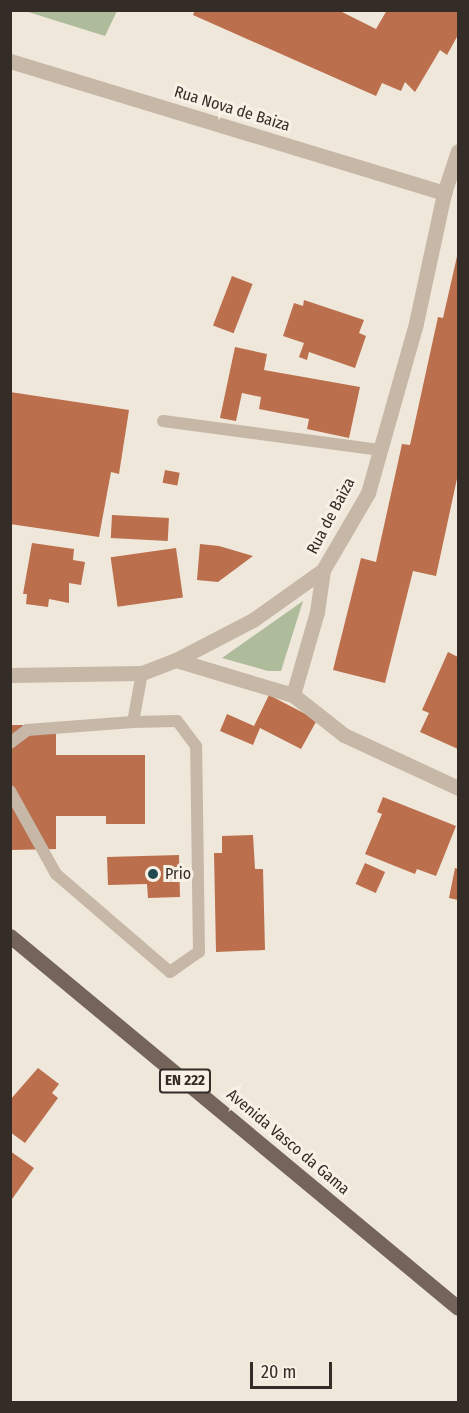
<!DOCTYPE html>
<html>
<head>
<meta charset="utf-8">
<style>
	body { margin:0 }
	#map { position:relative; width:469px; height:1413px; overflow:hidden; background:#efe7da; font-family:"Fira Sans Condensed",sans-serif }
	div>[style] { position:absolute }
	.green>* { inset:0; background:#afbc9c }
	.building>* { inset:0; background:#bb6f4c; transform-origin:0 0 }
	.service>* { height:12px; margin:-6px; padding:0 6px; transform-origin:6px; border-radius:6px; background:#c6b7a7 }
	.minor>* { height:15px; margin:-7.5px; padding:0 7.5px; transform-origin:7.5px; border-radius:7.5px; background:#c6b7a7 }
	.tertiary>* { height:15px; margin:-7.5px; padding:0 7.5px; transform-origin:7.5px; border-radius:7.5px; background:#c6b7a7 }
	.primary>* { height:15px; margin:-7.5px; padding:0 7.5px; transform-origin:7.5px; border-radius:7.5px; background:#746459 }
	.dots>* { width:16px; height:16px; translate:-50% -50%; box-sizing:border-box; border:3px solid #f7f1e6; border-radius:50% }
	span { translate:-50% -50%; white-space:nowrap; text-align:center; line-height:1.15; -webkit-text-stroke:6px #f7f1e6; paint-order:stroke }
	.shield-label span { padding:2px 4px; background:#f7f1e6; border:2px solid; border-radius:4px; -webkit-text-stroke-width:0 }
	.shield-label { font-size:15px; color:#332c27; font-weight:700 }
	.street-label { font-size:16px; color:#332c27 }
	.poi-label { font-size:16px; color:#332c27 }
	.left { translate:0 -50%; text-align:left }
	.frame { position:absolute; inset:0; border:12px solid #332c27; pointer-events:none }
	.scale { position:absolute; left:250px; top:1362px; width:82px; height:27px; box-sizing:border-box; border:3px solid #332c27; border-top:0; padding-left:8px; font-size:18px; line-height:21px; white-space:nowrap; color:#332c27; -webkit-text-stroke:4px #f7f1e6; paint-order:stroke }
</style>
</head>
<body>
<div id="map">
	<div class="green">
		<div style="clip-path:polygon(25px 11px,117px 11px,105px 36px)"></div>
		<div style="clip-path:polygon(303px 601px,281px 671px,268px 671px,222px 658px)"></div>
	</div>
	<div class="building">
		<div style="clip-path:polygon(195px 10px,338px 10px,376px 29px,387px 10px,458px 10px,458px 35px,447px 55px,440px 50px,415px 92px,405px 82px,401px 91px,382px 83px,376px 96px,193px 15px)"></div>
		<div style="clip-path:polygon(458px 252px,458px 474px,436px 576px,413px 571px,385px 683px,333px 670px,361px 558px,376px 562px,402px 444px,410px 445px,438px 317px,443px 318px)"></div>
		<div style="left:232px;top:276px;width:22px;height:53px;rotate:21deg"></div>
		<div style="clip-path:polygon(304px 300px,364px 320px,359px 333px,366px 336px,355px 368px,309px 352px,307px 360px,299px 357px,304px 343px,283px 336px,294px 303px,303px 306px)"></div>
		<div style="clip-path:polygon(235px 347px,267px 354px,264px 370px,360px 387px,349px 438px,307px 429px,309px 419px,259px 409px,261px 397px,242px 393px,236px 421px,220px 418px)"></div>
		<div style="clip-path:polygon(10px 392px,129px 410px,119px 474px,111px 472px,99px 537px,10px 524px)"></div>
		<div style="left:165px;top:470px;width:15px;height:13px;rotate:11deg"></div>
		<div style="left:112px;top:515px;width:57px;height:23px;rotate:3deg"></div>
		<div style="clip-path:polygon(32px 543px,74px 549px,73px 560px,85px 562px,81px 585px,69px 583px,69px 603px,49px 599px,48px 607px,26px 604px,27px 594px,23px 594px)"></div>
		<div style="clip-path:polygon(200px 544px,219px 546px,253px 556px,218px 582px,197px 580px)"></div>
		<div style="left:176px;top:548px;width:50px;height:66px;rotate:82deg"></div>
		<div style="clip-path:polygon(448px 652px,458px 657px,458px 749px,420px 732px,429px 713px,422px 710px)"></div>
		<div style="clip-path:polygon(269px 695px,317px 720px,301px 749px,260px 728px,253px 745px,220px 731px,227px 714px,254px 726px)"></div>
		<div style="clip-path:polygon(10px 725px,56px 725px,56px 755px,145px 755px,145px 824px,106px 824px,106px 816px,56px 816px,56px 849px,10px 850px)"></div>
		<div style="clip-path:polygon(383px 797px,456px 826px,436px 876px,417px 869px,415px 874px,365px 854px,382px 814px,377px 812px)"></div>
		<div style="clip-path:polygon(253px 835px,255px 869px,263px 869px,265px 950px,216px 952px,214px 853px,222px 853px,222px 836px)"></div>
		<div style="clip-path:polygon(179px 855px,180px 897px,148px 898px,147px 884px,108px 885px,107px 857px)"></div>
		<div style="left:365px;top:863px;width:22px;height:23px;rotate:24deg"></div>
		<div style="clip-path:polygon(455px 868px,458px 869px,458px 900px,449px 898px)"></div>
		<div style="clip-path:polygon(38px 1068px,59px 1084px,52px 1093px,58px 1098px,25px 1143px,10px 1132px,10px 1100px)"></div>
		<div style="clip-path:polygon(10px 1151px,34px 1168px,10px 1202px)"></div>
	</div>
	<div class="service">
		<div style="left:163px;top:421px;width:218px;rotate:7.6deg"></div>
		<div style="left:10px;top:743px;width:21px;rotate:-37deg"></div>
		<div style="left:27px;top:730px;width:106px;rotate:-4.3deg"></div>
		<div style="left:133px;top:722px;width:50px;rotate:-79.6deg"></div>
		<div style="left:10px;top:791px;width:95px;rotate:61deg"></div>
		<div style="left:56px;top:874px;width:150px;rotate:40.7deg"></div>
		<div style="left:170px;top:972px;width:35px;rotate:-35deg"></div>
		<div style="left:199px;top:952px;width:206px;rotate:-90.8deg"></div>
		<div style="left:196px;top:746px;width:31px;rotate:-127deg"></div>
		<div style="left:177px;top:721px;width:44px;rotate:178.7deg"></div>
	</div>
	<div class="minor">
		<div style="left:10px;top:61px;width:454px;rotate:16.9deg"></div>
		<div style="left:176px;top:660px;width:122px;rotate:16.7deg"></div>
		<div style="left:293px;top:695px;width:65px;rotate:38.1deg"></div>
		<div style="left:344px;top:735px;width:126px;rotate:24.9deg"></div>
		<div style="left:293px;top:695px;width:86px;rotate:-73.9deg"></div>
		<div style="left:317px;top:612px;width:42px;rotate:-81.9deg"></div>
	</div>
	<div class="tertiary">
		<div style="left:10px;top:675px;width:132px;rotate:-0.9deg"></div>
		<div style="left:142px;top:673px;width:36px;rotate:-21deg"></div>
		<div style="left:176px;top:660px;width:87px;rotate:-27.5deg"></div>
		<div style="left:253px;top:620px;width:86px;rotate:-35.5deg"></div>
		<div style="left:323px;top:570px;width:89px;rotate:-59.7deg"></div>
		<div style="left:368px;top:493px;width:177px;rotate:-74.2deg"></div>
		<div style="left:416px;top:323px;width:133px;rotate:-77.8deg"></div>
		<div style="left:444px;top:193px;width:44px;rotate:-71.6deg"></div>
	</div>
	<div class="primary">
		<div style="left:10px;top:936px;width:582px;rotate:39.7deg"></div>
	</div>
	<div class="dots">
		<div style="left:153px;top:874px;background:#204a51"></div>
	</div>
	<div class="shield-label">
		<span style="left:185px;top:1081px">EN 222</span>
	</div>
	<div class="street-label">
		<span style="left:232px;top:109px;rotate:17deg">Rua Nova de Baiza</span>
		<span style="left:331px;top:516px;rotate:-62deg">Rua de Baiza</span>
		<span style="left:288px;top:1142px;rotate:40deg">Avenida Vasco da Gama</span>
	</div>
	<div class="poi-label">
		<span class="left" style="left:165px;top:874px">Prio</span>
	</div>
	<div class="frame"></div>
	<div class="scale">20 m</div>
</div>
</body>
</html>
